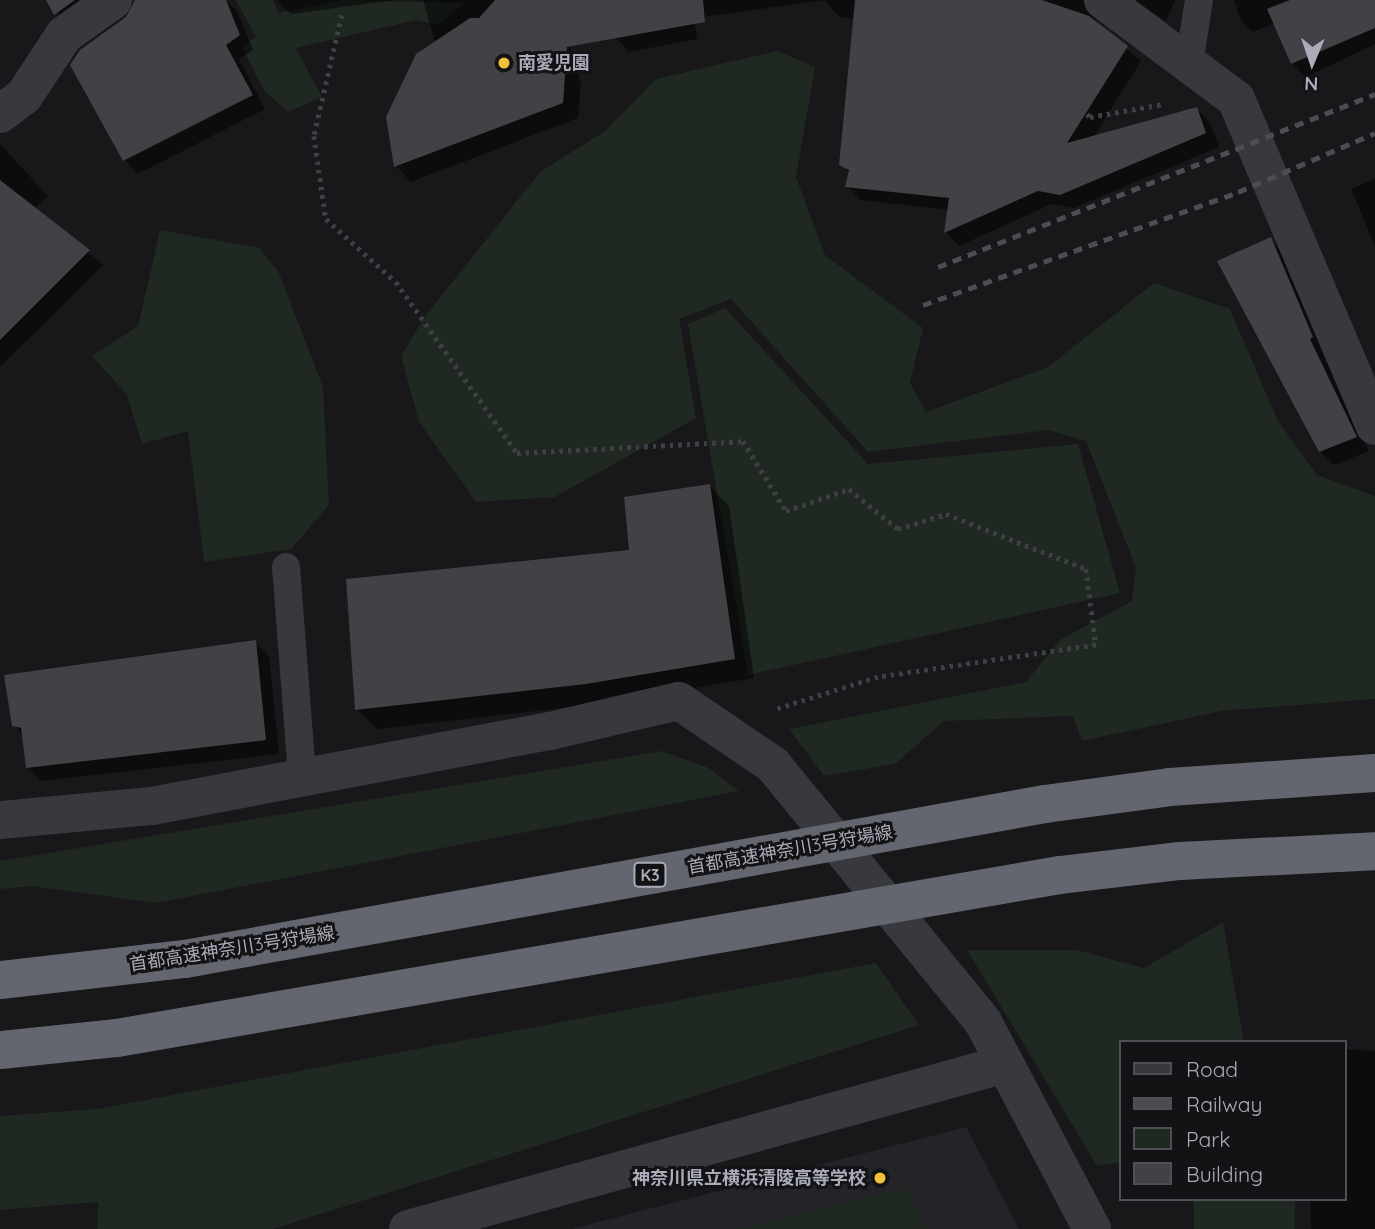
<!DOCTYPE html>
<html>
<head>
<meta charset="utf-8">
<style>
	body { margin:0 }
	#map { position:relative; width:1375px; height:1229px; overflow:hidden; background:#181719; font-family:Quicksand,"Noto Sans JP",sans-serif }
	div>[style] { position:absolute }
	.built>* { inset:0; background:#242327 }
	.green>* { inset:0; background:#1f2821; transform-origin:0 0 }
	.shadow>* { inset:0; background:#0007 }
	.building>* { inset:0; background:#424246 }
	.path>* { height:4.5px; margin-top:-2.25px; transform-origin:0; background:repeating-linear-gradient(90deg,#3e4045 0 3.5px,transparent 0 8.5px) }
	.service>* { height:28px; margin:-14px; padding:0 14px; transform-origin:14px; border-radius:14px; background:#38393e }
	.minor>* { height:38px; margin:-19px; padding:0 19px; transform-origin:19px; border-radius:19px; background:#38393e }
	.motorway>* { height:38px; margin:-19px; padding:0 19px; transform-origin:19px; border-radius:19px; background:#64666f }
	.rail>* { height:5px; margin-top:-2.5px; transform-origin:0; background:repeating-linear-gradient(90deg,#4b4d53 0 9px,transparent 0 16px) }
	.dots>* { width:19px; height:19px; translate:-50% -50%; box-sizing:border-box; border:4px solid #131215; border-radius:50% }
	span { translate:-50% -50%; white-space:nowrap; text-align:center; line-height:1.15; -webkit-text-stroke:6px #131215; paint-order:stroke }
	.shield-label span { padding:2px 5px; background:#131215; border:2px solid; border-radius:5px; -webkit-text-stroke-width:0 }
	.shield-label { font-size:16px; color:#aaadb9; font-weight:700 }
	.poi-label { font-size:18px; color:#aaadb9; font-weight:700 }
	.left { translate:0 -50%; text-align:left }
	.right { translate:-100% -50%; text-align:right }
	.street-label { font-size:18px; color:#aaadb9 }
	.legend { position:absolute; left:1119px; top:1040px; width:228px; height:161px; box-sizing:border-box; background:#131215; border:2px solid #4f5057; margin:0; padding:9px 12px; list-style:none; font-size:21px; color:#aaadb9 }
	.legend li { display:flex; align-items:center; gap:14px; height:35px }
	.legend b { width:35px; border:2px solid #4f5057 }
	.north { position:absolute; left:1277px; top:28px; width:70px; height:70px; -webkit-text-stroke:5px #131215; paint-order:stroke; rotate:182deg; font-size:19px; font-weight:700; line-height:28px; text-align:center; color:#aaadb9 }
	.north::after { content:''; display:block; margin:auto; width:24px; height:32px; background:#aaadb9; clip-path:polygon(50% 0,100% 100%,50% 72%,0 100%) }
</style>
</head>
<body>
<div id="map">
	<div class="built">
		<div style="clip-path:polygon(966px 1127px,1019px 1229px,571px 1229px)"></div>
	</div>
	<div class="green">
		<div style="clip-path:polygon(236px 0,273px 0,278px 13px,343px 0,464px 3px,438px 25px,416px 20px,296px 48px,322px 97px,288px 112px,264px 90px,242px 47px,256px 37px)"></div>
		<div style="clip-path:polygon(777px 51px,815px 67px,796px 177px,825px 255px,923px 328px,910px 383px,926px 412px,1048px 367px,1154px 283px,1230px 309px,1278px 421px,1317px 475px,1375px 496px,1375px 699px,1222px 711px,1082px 741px,1073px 716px,944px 721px,895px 764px,824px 776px,789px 729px,1026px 682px,1060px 640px,1132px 601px,1136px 568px,1086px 441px,1049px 430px,868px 452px,731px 299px,679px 319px,696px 418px,555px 497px,476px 502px,419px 422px,401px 356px,425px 316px,540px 172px,605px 131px,656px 79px)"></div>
		<div style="clip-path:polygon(160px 230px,260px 248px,279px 273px,323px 387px,329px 505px,291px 549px,204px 562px,188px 431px,142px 444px,127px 395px,92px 356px,138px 326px)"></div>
		<div style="clip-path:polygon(725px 308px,868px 464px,1078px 444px,1120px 593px,748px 675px,688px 324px)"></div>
		<div style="clip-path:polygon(661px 751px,709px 768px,739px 791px,156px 903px,31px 886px,0 889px,0 861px)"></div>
		<div style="clip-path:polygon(1223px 922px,1244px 1042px,1121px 1042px,1121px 1162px,1097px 1166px,967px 950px,1077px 950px,1144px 968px)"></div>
		<div style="clip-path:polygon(876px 963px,919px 1025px,273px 1229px,97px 1229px,98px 1202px,0 1210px,0 1116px,97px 1109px)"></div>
		<div style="clip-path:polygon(907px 1188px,926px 1229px,736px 1229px)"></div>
		<div style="left:1194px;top:1199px;width:101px;height:30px"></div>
	</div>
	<div class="shadow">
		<div style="clip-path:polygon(48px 0,112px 0,71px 30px)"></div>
		<div style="clip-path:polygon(217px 0,226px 0,237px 11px,253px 50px,239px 59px,265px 109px,138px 174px,125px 160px)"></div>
		<div style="clip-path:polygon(276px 0,394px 0,291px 14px)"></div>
		<div style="clip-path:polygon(423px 0,557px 0,581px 83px,578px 118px,411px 182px,396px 166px,435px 42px)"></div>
		<div style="clip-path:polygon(611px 0,1101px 0,1096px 22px,1141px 61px,1093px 138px,1197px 109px,1210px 123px,1219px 147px,1074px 208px,1052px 204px,959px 246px,946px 232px,949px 210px,861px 200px,847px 186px,850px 173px,841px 165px,855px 19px,839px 17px,825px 0,694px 18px,697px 39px,629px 52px,616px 38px)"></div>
		<div style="clip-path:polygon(1134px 0,1175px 0,1166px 21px)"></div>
		<div style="clip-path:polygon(1234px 0,1375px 0,1375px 44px,1306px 77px,1292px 63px,1275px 23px,1253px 32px,1240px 19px)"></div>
		<div style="clip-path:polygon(0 144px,48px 196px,34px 209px,103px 265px,0 367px)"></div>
		<div style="clip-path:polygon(1375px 179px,1375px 246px,1351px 189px)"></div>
		<div style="clip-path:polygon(1270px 239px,1284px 253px,1326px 351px,1323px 354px,1369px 451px,1334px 465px,1320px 451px)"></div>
		<div style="clip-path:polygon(709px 486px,729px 506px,754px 678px,606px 703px,377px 729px,357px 709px,631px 552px)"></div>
		<div style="clip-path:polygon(255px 642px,269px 656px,279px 754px,41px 781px,27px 768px,24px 736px,14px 725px)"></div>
		<div style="clip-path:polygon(1345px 1049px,1375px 1051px,1375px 1229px,1311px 1229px,1310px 1199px,1345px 1199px)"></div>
	</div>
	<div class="building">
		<div style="clip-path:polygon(46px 0,75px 0,54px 15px)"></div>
		<div style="clip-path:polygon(135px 0,226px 0,240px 35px,226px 45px,253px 95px,123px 161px,70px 65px,80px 50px,126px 17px)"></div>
		<div style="clip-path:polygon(495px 0,703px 0,705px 22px,567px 47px,563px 103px,394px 167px,386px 117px,416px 54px,470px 18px,479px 18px)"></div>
		<div style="clip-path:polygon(855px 0,1042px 0,1089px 16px,1128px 46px,1067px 143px,1197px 107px,1206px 133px,1060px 195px,1038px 191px,944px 233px,949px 198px,845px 187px,849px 170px,839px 165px)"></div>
		<div style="clip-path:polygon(1290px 0,1375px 0,1375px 28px,1291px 64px,1267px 9px)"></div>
		<div style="clip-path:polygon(0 180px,90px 250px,0 340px)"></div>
		<div style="clip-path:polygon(1271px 237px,1313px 337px,1310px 339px,1357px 437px,1319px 452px,1217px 261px)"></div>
		<div style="clip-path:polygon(710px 484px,735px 659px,586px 684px,355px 710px,346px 579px,629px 550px,624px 497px)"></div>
		<div style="clip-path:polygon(256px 640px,266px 740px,26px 768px,21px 728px,12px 726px,4px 675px)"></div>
	</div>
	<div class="path">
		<div style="left:342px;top:15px;width:124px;rotate:103deg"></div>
		<div style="left:314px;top:136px;width:84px;rotate:81.8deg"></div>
		<div style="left:326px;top:219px;width:94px;rotate:42deg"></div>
		<div style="left:396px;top:282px;width:209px;rotate:54.7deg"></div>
		<div style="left:517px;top:453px;width:226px;rotate:-3deg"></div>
		<div style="left:743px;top:441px;width:82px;rotate:58.4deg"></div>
		<div style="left:786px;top:511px;width:67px;rotate:-19.2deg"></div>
		<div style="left:849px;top:489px;width:63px;rotate:39.2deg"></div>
		<div style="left:898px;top:529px;width:50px;rotate:-17.4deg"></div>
		<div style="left:946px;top:514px;width:150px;rotate:21.4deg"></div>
		<div style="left:1086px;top:569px;width:77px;rotate:82.5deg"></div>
		<div style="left:1096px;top:645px;width:220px;rotate:171.6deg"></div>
		<div style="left:878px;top:677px;width:109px;rotate:162.4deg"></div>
		<div style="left:931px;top:56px;width:124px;rotate:9.3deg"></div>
		<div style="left:1053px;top:76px;width:55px;rotate:47.9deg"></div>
		<div style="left:1090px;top:117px;width:75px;rotate:-10deg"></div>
	</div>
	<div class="service">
		<div style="left:1189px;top:64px;width:65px;rotate:-81.1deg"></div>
		<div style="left:286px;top:567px;width:211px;rotate:85.6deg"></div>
	</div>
	<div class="minor">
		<div style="left:1103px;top:0;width:166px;rotate:36.7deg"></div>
		<div style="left:1236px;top:99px;width:355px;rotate:67deg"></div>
		<div style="left:0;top:114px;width:30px;rotate:-37deg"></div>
		<div style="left:24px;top:96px;width:73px;rotate:-56.7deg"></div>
		<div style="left:64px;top:35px;width:60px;rotate:-35.5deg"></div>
		<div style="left:0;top:820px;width:153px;rotate:-5.3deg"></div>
		<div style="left:152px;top:806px;width:405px;rotate:-10.7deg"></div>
		<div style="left:550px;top:731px;width:132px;rotate:-13.1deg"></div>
		<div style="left:679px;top:701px;width:114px;rotate:34.2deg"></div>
		<div style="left:773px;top:765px;width:332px;rotate:50.7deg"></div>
		<div style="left:983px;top:1022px;width:234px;rotate:62.2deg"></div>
		<div style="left:408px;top:1229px;width:619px;rotate:-15.45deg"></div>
	</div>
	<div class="motorway">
		<div style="left:0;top:980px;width:186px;rotate:-6.5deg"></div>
		<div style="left:185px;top:959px;width:874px;rotate:-10.22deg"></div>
		<div style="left:1045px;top:804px;width:126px;rotate:-7.7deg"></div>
		<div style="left:1170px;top:787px;width:205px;rotate:-3.9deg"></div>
		<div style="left:0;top:1050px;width:118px;rotate:-5.9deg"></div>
		<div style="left:117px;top:1038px;width:957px;rotate:-9.81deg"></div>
		<div style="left:1060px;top:875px;width:121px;rotate:-6.7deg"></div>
		<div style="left:1180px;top:861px;width:195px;rotate:-2.9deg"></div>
	</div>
	<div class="rail">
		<div style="left:938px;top:267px;width:470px;rotate:-21.6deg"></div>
		<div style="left:923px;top:305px;width:335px;rotate:-19.7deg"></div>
		<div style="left:1238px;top:192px;width:149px;rotate:-23.3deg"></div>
	</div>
	<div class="dots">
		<div style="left:504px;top:63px;background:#f1c238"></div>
		<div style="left:880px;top:1178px;background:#f1c238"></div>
	</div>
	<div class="shield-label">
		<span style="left:650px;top:875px">K3</span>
	</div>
	<div class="poi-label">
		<span class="left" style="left:518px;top:63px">南愛児園</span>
		<span class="right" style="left:866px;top:1178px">神奈川県立横浜清陵高等学校</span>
	</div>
	<div class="street-label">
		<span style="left:790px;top:850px;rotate:-10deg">首都高速神奈川3号狩場線</span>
		<span style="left:232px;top:949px;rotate:-9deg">首都高速神奈川3号狩場線</span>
	</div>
	<ul class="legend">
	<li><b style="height:9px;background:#38393e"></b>Road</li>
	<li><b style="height:9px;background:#4b4d53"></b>Railway</li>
	<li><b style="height:19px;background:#1f2821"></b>Park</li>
	<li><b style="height:19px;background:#424246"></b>Building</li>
	</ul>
	<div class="north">N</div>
</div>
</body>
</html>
